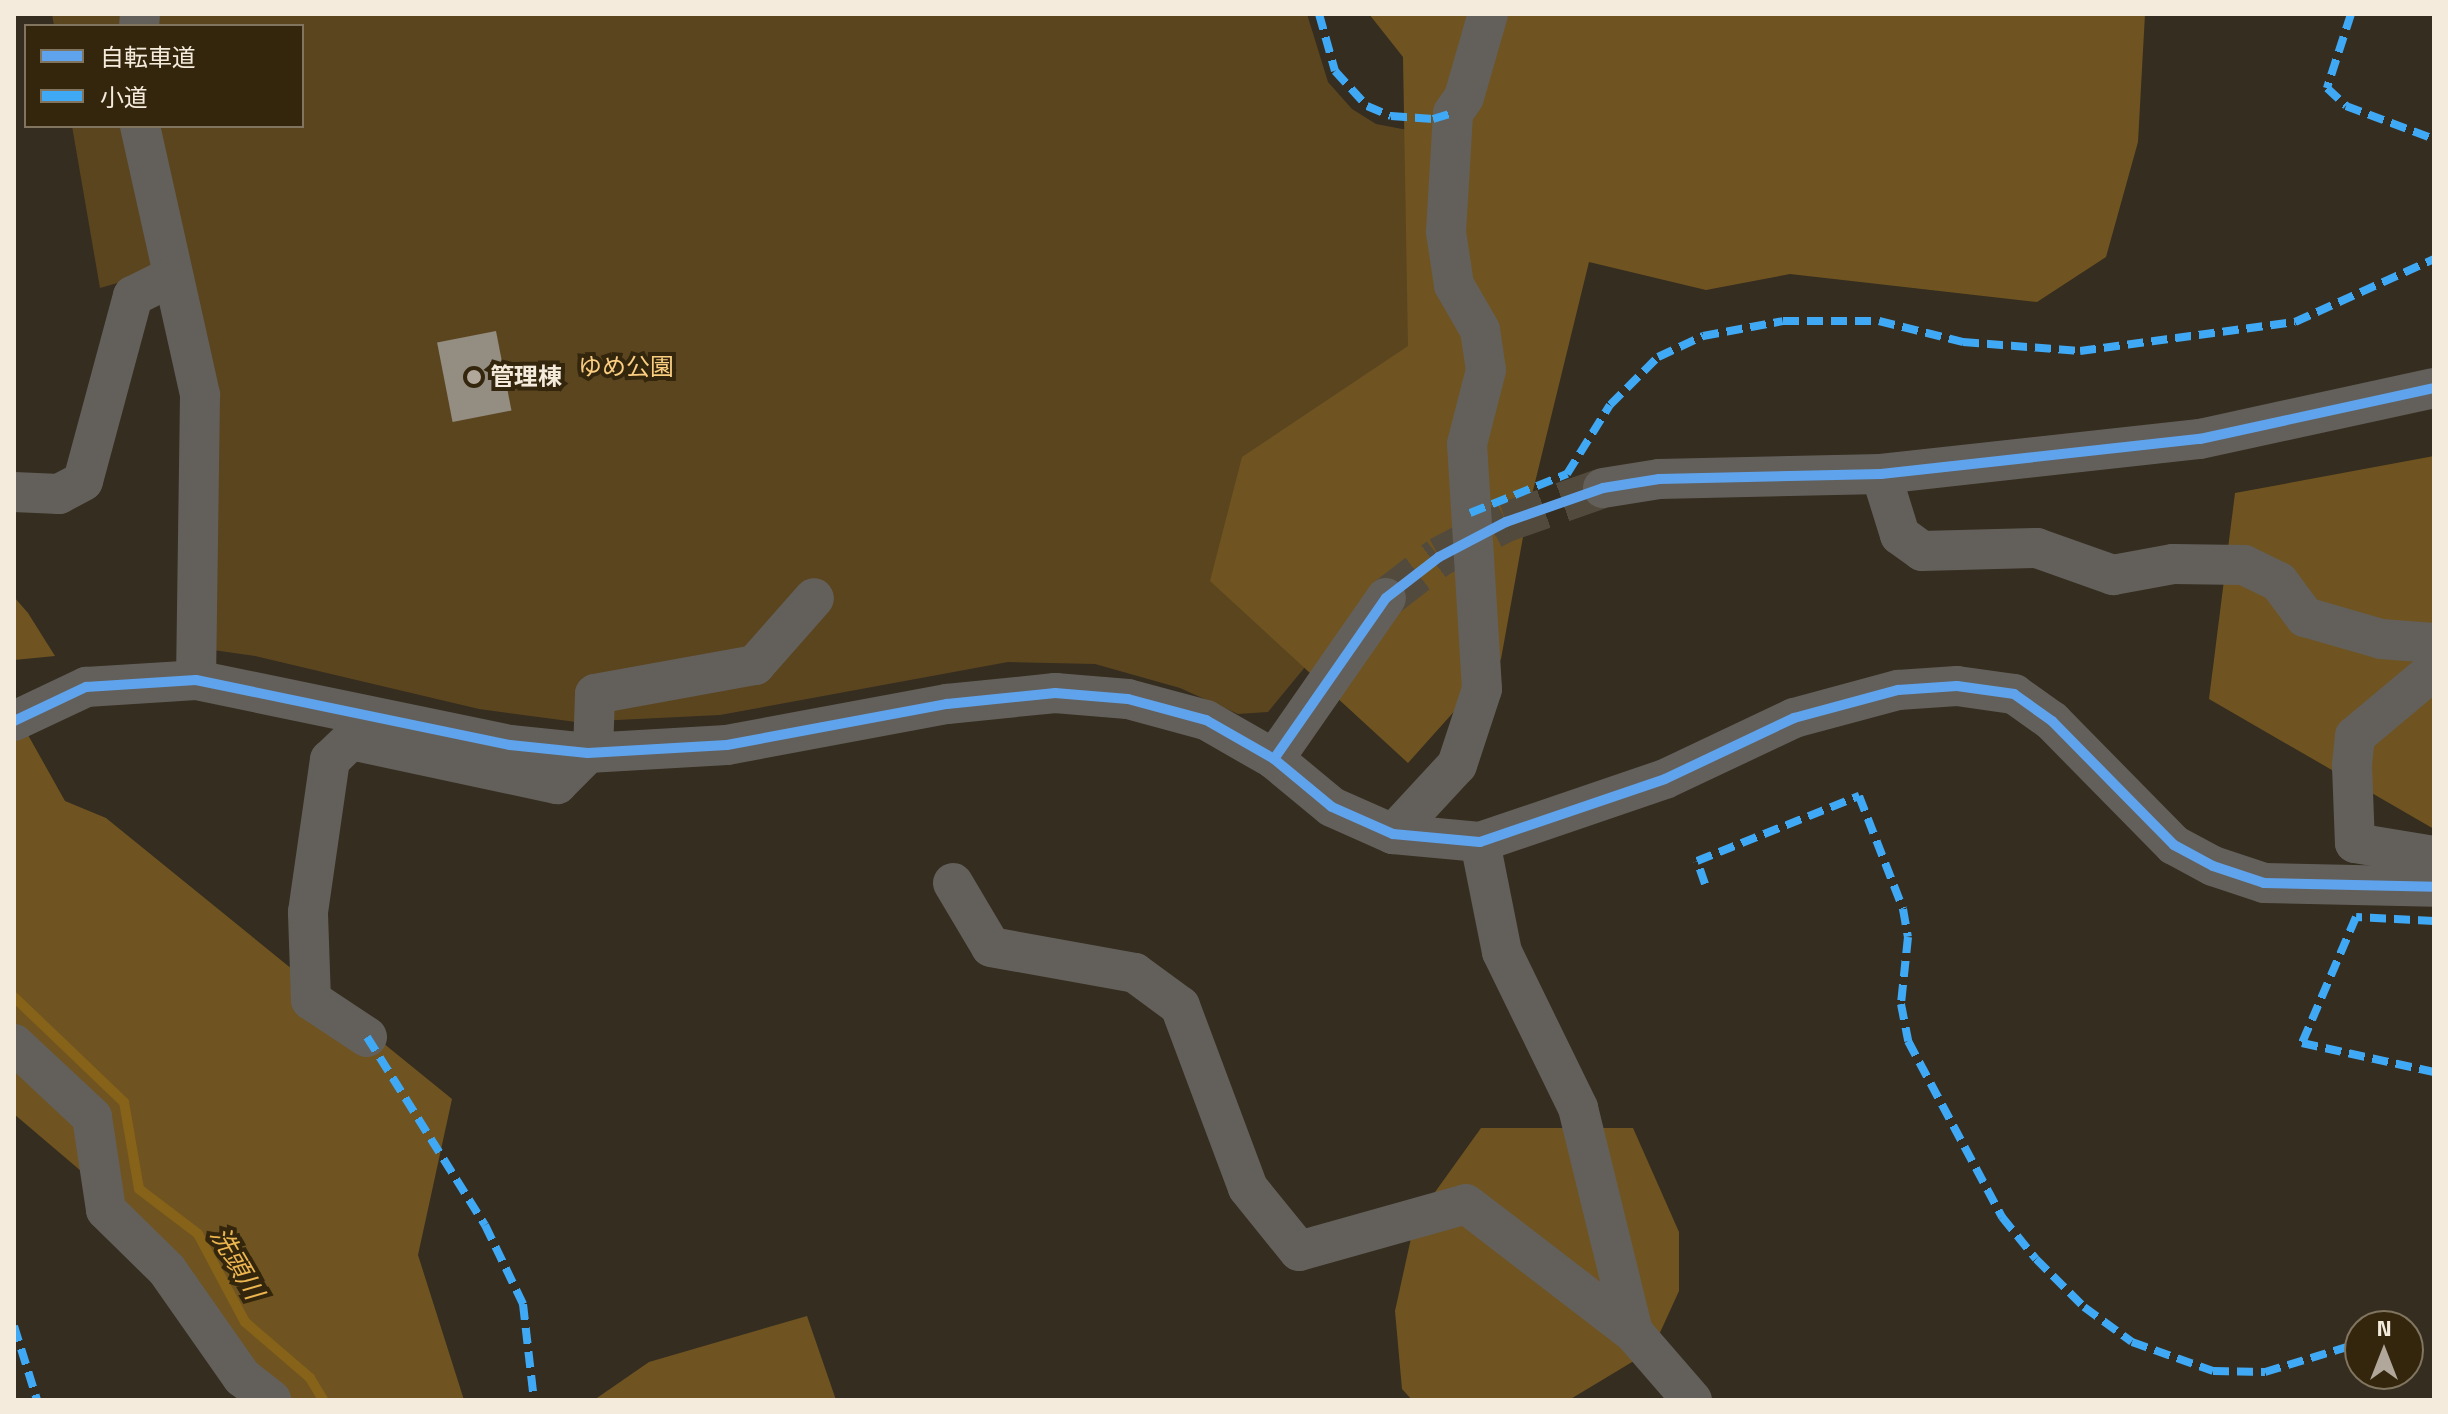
<!DOCTYPE html>
<html>
<head>
<meta charset="utf-8">
<style>
	body { margin:0 }
	#map { position:relative; width:2448px; height:1414px; overflow:hidden; background:#352d20; font-family:"Titillium Web","Noto Sans JP",sans-serif }
	div>[style] { position:absolute }
	.green>* { inset:0; background:#5b451f }
	.forest>* { inset:0; background:#6f5421 }
	.stream>* { height:10px; margin:-5px; padding:0 5px; transform-origin:5px; border-radius:5px; background:#876319 }
	.building>* { inset:0; background:#948d81; transform-origin:0 0 }
	.minor-tunnel>* { height:40px; margin-top:-20px; transform-origin:0; background:repeating-linear-gradient(90deg,#524a3c 0 40px,transparent 0 60px) }
	.minor>* { height:40px; margin:-20px; padding:0 20px; transform-origin:20px; border-radius:20px; background:#63605b }
	.quiet>* { height:8px; margin-top:-4px; transform-origin:0; background:repeating-linear-gradient(90deg,#3fa9f5 0 16px,transparent 0 24px) }
	.cycleway>* { height:10px; margin:-5px; padding:0 5px; transform-origin:5px; border-radius:5px; background:#60a3ed }
	.dots>* { width:22px; height:22px; translate:-50% -50%; box-sizing:border-box; border:4px solid #34260d; border-radius:50% }
	span { translate:-50% -50%; white-space:nowrap; text-align:center; line-height:1.15; -webkit-text-stroke:8px #34260d; paint-order:stroke }
	.park-label { font-size:24px; color:#facd81 }
	.poi-label { font-size:24px; color:#f4ebdd; font-weight:700 }
	.left { translate:0 -50%; text-align:left }
	.water-label { font-size:26px; color:#edb650; font-style:italic }
	.frame { position:absolute; inset:0; border:16px solid #f4ebdd; pointer-events:none }
	.legend { position:absolute; left:24px; top:24px; width:280px; height:104px; box-sizing:border-box; background:#34260d; border:2px solid #817560; margin:0; padding:10px 14px; list-style:none; font-size:24px; color:#f4ebdd }
	.legend li { display:flex; align-items:center; gap:16px; height:40px }
	.legend b { width:40px; border:2px solid #817560 }
	.north { position:absolute; left:2344px; top:1310px; width:80px; height:80px; box-sizing:border-box; background:#34260d; border:2px solid #817560; border-radius:50%; rotate:0deg; font-size:22px; font-weight:700; line-height:32px; text-align:center; color:#f4ebdd }
	.north::after { content:''; display:block; margin:auto; width:28px; height:36px; background:#b1a89b; clip-path:polygon(50% 0,100% 100%,50% 72%,0 100%) }
</style>
</head>
<body>
<div id="map">
	<div class="green">
		<div style="clip-path:polygon(52px 14px,1307px 14px,1328px 82px,1352px 109px,1376px 124px,1413px 131px,1460px 332px,1310px 661px,1268px 712px,1238px 714px,1180px 688px,1095px 664px,1008px 662px,720px 715px,576px 722px,479px 709px,255px 656px,178px 645px,183px 396px,152px 273px,100px 288px,72px 126px,302px 126px,302px 26px,54px 26px)"></div>
	</div>
	<div class="forest">
		<div style="clip-path:polygon(1369px 14px,2145px 14px,2138px 142px,2106px 257px,2037px 302px,1790px 274px,1706px 290px,1589px 262px,1527px 515px,1501px 659px,1408px 763px,1210px 581px,1242px 457px,1408px 346px,1403px 57px)"></div>
		<div style="clip-path:polygon(2434px 456px,2434px 829px,2209px 699px,2235px 493px)"></div>
		<div style="clip-path:polygon(14px 597px,28px 613px,55px 656px,14px 660px)"></div>
		<div style="clip-path:polygon(14px 710px,65px 801px,106px 818px,452px 1099px,418px 1255px,464px 1400px,268px 1400px,81px 1171px,14px 1114px)"></div>
		<div style="clip-path:polygon(1481px 1128px,1633px 1128px,1679px 1232px,1679px 1291px,1652px 1350px,1569px 1400px,1412px 1400px,1402px 1389px,1395px 1311px,1415px 1220px)"></div>
		<div style="clip-path:polygon(807px 1316px,836px 1400px,594px 1400px,649px 1362px)"></div>
	</div>
	<div class="stream">
		<div style="left:14px;top:997px;width:152px;rotate:43.7deg"></div>
		<div style="left:124px;top:1102px;width:88px;rotate:80.2deg"></div>
		<div style="left:139px;top:1189px;width:74px;rotate:37.3deg"></div>
		<div style="left:198px;top:1234px;width:100px;rotate:61.9deg"></div>
		<div style="left:245px;top:1322px;width:86px;rotate:40.7deg"></div>
		<div style="left:310px;top:1378px;width:26px;rotate:59deg"></div>
	</div>
	<div class="building">
		<div style="left:496px;top:331px;width:81px;height:60px;rotate:79deg"></div>
	</div>
	<div class="minor-tunnel">
		<div style="left:1386px;top:598px;width:67px;rotate:-37.7deg"></div>
		<div style="left:1439px;top:557px;width:76px;rotate:-27.6deg"></div>
		<div style="left:1506px;top:522px;width:103px;rotate:-19.3deg"></div>
	</div>
	<div class="minor">
		<div style="left:139px;top:26px;width:12px;rotate:-85deg"></div>
		<div style="left:140px;top:126px;width:276px;rotate:77.4deg"></div>
		<div style="left:200px;top:395px;width:285px;rotate:90.8deg"></div>
		<div style="left:1881px;top:474px;width:64px;rotate:72.7deg"></div>
		<div style="left:1900px;top:535px;width:27px;rotate:36deg"></div>
		<div style="left:1922px;top:551px;width:115px;rotate:-1.5deg"></div>
		<div style="left:2037px;top:548px;width:81px;rotate:19.6deg"></div>
		<div style="left:2113px;top:575px;width:61px;rotate:-10.4deg"></div>
		<div style="left:2173px;top:564px;width:71px;rotate:0.8deg"></div>
		<div style="left:2244px;top:565px;width:39px;rotate:26deg"></div>
		<div style="left:2279px;top:582px;width:44px;rotate:53.4deg"></div>
		<div style="left:2305px;top:617px;width:79px;rotate:16.1deg"></div>
		<div style="left:2381px;top:639px;width:53px;rotate:4.3deg"></div>
		<div style="left:1603px;top:488px;width:57px;rotate:-9.1deg"></div>
		<div style="left:1659px;top:479px;width:222px;rotate:-1.3deg"></div>
		<div style="left:1881px;top:474px;width:321px;rotate:-6.3deg"></div>
		<div style="left:2200px;top:439px;width:239px;rotate:-12.3deg"></div>
		<div style="left:14px;top:492px;width:45px;rotate:2.5deg"></div>
		<div style="left:59px;top:494px;width:27px;rotate:-28deg"></div>
		<div style="left:83px;top:481px;width:192px;rotate:-74.9deg"></div>
		<div style="left:133px;top:296px;width:45px;rotate:-26.6deg"></div>
		<div style="left:2434px;top:670px;width:103px;rotate:140.1deg"></div>
		<div style="left:2355px;top:736px;width:30px;rotate:96deg"></div>
		<div style="left:2352px;top:766px;width:77px;rotate:87.8deg"></div>
		<div style="left:2355px;top:843px;width:80px;rotate:9.3deg"></div>
		<div style="left:14px;top:721px;width:80px;rotate:-25.3deg"></div>
		<div style="left:86px;top:687px;width:110px;rotate:-3.6deg"></div>
		<div style="left:196px;top:680px;width:321px;rotate:11.7deg"></div>
		<div style="left:510px;top:745px;width:78px;rotate:5.9deg"></div>
		<div style="left:588px;top:753px;width:139px;rotate:-3.3deg"></div>
		<div style="left:727px;top:745px;width:224px;rotate:-10.6deg"></div>
		<div style="left:947px;top:704px;width:109px;rotate:-5.8deg"></div>
		<div style="left:1055px;top:693px;width:73px;rotate:4.7deg"></div>
		<div style="left:1128px;top:699px;width:81px;rotate:15.1deg"></div>
		<div style="left:1206px;top:720px;width:78px;rotate:29.8deg"></div>
		<div style="left:1274px;top:759px;width:75px;rotate:39.6deg"></div>
		<div style="left:1332px;top:807px;width:67px;rotate:23.9deg"></div>
		<div style="left:1393px;top:834px;width:87px;rotate:5.3deg"></div>
		<div style="left:1480px;top:842px;width:195px;rotate:-18.8deg"></div>
		<div style="left:1665px;top:779px;width:143px;rotate:-25.3deg"></div>
		<div style="left:1794px;top:718px;width:108px;rotate:-15.1deg"></div>
		<div style="left:1898px;top:690px;width:59px;rotate:-3.9deg"></div>
		<div style="left:1957px;top:686px;width:58px;rotate:8deg"></div>
		<div style="left:2014px;top:694px;width:47px;rotate:35.4deg"></div>
		<div style="left:2052px;top:721px;width:174px;rotate:45.5deg"></div>
		<div style="left:2174px;top:845px;width:44px;rotate:28.3deg"></div>
		<div style="left:2213px;top:866px;width:54px;rotate:18.4deg"></div>
		<div style="left:2264px;top:883px;width:170px;rotate:1.3deg"></div>
		<div style="left:593px;top:752px;width:58px;rotate:-88deg"></div>
		<div style="left:595px;top:694px;width:163px;rotate:-10.3deg"></div>
		<div style="left:755px;top:665px;width:89px;rotate:-48.6deg"></div>
		<div style="left:1274px;top:759px;width:196px;rotate:-55.2deg"></div>
		<div style="left:1393px;top:834px;width:94px;rotate:-47.2deg"></div>
		<div style="left:1457px;top:765px;width:80px;rotate:-71.8deg"></div>
		<div style="left:1482px;top:689px;width:245px;rotate:-93.5deg"></div>
		<div style="left:1467px;top:444px;width:76px;rotate:-75.6deg"></div>
		<div style="left:1486px;top:370px;width:40px;rotate:-98.5deg"></div>
		<div style="left:1480px;top:330px;width:52px;rotate:-120deg"></div>
		<div style="left:1454px;top:285px;width:54px;rotate:-98.6deg"></div>
		<div style="left:1446px;top:232px;width:119px;rotate:-86.6deg"></div>
		<div style="left:1453px;top:113px;width:19px;rotate:-55deg"></div>
		<div style="left:1464px;top:97px;width:86px;rotate:-73.9deg"></div>
		<div style="left:1480px;top:842px;width:112px;rotate:78.7deg"></div>
		<div style="left:1502px;top:952px;width:174px;rotate:64deg"></div>
		<div style="left:1578px;top:1108px;width:231px;rotate:76.2deg"></div>
		<div style="left:1633px;top:1332px;width:90px;rotate:49.1deg"></div>
		<div style="left:953px;top:883px;width:74px;rotate:59.3deg"></div>
		<div style="left:991px;top:947px;width:146px;rotate:10.2deg"></div>
		<div style="left:1135px;top:973px;width:56px;rotate:36.3deg"></div>
		<div style="left:1180px;top:1006px;width:194px;rotate:69.5deg"></div>
		<div style="left:1248px;top:1188px;width:81px;rotate:51deg"></div>
		<div style="left:1299px;top:1251px;width:173px;rotate:-15.7deg"></div>
		<div style="left:1466px;top:1204px;width:210px;rotate:37.5deg"></div>
		<div style="left:367px;top:1037px;width:67px;rotate:-146.5deg"></div>
		<div style="left:311px;top:1000px;width:88px;rotate:-92deg"></div>
		<div style="left:308px;top:912px;width:154px;rotate:-81.8deg"></div>
		<div style="left:330px;top:760px;width:29px;rotate:-44deg"></div>
		<div style="left:351px;top:740px;width:211px;rotate:12.1deg"></div>
		<div style="left:557px;top:784px;width:44px;rotate:-45deg"></div>
		<div style="left:14px;top:1044px;width:107px;rotate:43.1deg"></div>
		<div style="left:92px;top:1117px;width:94px;rotate:81.4deg"></div>
		<div style="left:106px;top:1210px;width:86px;rotate:44.5deg"></div>
		<div style="left:167px;top:1270px;width:131px;rotate:55deg"></div>
		<div style="left:242px;top:1377px;width:37px;rotate:38deg"></div>
	</div>
	<div class="quiet">
		<div style="left:1319px;top:14px;width:59px;rotate:74.3deg"></div>
		<div style="left:1335px;top:71px;width:47px;rotate:47.6deg"></div>
		<div style="left:1367px;top:106px;width:26px;rotate:23deg"></div>
		<div style="left:1391px;top:116px;width:42px;rotate:4.1deg"></div>
		<div style="left:1433px;top:119px;width:21px;rotate:-17deg"></div>
		<div style="left:2351px;top:14px;width:78px;rotate:108deg"></div>
		<div style="left:2327px;top:88px;width:26px;rotate:43deg"></div>
		<div style="left:2346px;top:106px;width:94px;rotate:20.6deg"></div>
		<div style="left:1470px;top:513px;width:105px;rotate:-21.9deg"></div>
		<div style="left:1567px;top:474px;width:81px;rotate:-58.1deg"></div>
		<div style="left:1610px;top:405px;width:68px;rotate:-45deg"></div>
		<div style="left:1658px;top:357px;width:50px;rotate:-25deg"></div>
		<div style="left:1703px;top:336px;width:81px;rotate:-10.6deg"></div>
		<div style="left:1783px;top:321px;width:96px"></div>
		<div style="left:1879px;top:321px;width:87px;rotate:14deg"></div>
		<div style="left:1963px;top:342px;width:117px;rotate:4.4deg"></div>
		<div style="left:2080px;top:351px;width:217px;rotate:-7.7deg"></div>
		<div style="left:2295px;top:322px;width:153px;rotate:-24.4deg"></div>
		<div style="left:1705px;top:884px;width:24px;rotate:-109deg"></div>
		<div style="left:1697px;top:861px;width:175px;rotate:-21.9deg"></div>
		<div style="left:1859px;top:796px;width:121px;rotate:68.7deg"></div>
		<div style="left:1903px;top:909px;width:28px;rotate:80deg"></div>
		<div style="left:1908px;top:937px;width:67px;rotate:96deg"></div>
		<div style="left:1901px;top:1004px;width:38px;rotate:79deg"></div>
		<div style="left:1908px;top:1041px;width:200px;rotate:61.9deg"></div>
		<div style="left:2002px;top:1217px;width:54px;rotate:51deg"></div>
		<div style="left:2036px;top:1259px;width:68px;rotate:45deg"></div>
		<div style="left:2084px;top:1307px;width:59px;rotate:36.1deg"></div>
		<div style="left:2132px;top:1342px;width:86px;rotate:19.7deg"></div>
		<div style="left:2213px;top:1371px;width:52px;rotate:1.1deg"></div>
		<div style="left:2265px;top:1372px;width:99px;rotate:-17deg"></div>
		<div style="left:2434px;top:921px;width:78px;rotate:-177.1deg"></div>
		<div style="left:2356px;top:917px;width:137px;rotate:113.2deg"></div>
		<div style="left:2302px;top:1043px;width:135px;rotate:12.4deg"></div>
		<div style="left:367px;top:1037px;width:222px;rotate:57.9deg"></div>
		<div style="left:485px;top:1225px;width:88px;rotate:64.3deg"></div>
		<div style="left:523px;top:1304px;width:97px;rotate:83.5deg"></div>
		<div style="left:14px;top:1326px;width:77px;rotate:72.7deg"></div>
	</div>
	<div class="cycleway">
		<div style="left:14px;top:721px;width:80px;rotate:-25.3deg"></div>
		<div style="left:86px;top:687px;width:110px;rotate:-3.6deg"></div>
		<div style="left:196px;top:680px;width:321px;rotate:11.7deg"></div>
		<div style="left:510px;top:745px;width:78px;rotate:5.9deg"></div>
		<div style="left:588px;top:753px;width:139px;rotate:-3.3deg"></div>
		<div style="left:727px;top:745px;width:224px;rotate:-10.6deg"></div>
		<div style="left:947px;top:704px;width:109px;rotate:-5.8deg"></div>
		<div style="left:1055px;top:693px;width:73px;rotate:4.7deg"></div>
		<div style="left:1128px;top:699px;width:81px;rotate:15.1deg"></div>
		<div style="left:1206px;top:720px;width:78px;rotate:29.8deg"></div>
		<div style="left:1274px;top:759px;width:75px;rotate:39.6deg"></div>
		<div style="left:1332px;top:807px;width:67px;rotate:23.9deg"></div>
		<div style="left:1393px;top:834px;width:87px;rotate:5.3deg"></div>
		<div style="left:1480px;top:842px;width:195px;rotate:-18.8deg"></div>
		<div style="left:1665px;top:779px;width:143px;rotate:-25.3deg"></div>
		<div style="left:1794px;top:718px;width:108px;rotate:-15.1deg"></div>
		<div style="left:1898px;top:690px;width:59px;rotate:-3.9deg"></div>
		<div style="left:1957px;top:686px;width:58px;rotate:8deg"></div>
		<div style="left:2014px;top:694px;width:47px;rotate:35.4deg"></div>
		<div style="left:2052px;top:721px;width:174px;rotate:45.5deg"></div>
		<div style="left:2174px;top:845px;width:44px;rotate:28.3deg"></div>
		<div style="left:2213px;top:866px;width:54px;rotate:18.4deg"></div>
		<div style="left:2264px;top:883px;width:170px;rotate:1.3deg"></div>
		<div style="left:1274px;top:759px;width:196px;rotate:-55.2deg"></div>
		<div style="left:1386px;top:598px;width:67px;rotate:-37.7deg"></div>
		<div style="left:1439px;top:557px;width:76px;rotate:-27.6deg"></div>
		<div style="left:1506px;top:522px;width:103px;rotate:-19.3deg"></div>
		<div style="left:1603px;top:488px;width:57px;rotate:-9.1deg"></div>
		<div style="left:1659px;top:479px;width:222px;rotate:-1.3deg"></div>
		<div style="left:1881px;top:474px;width:321px;rotate:-6.3deg"></div>
		<div style="left:2200px;top:439px;width:239px;rotate:-12.3deg"></div>
	</div>
	<div class="dots">
		<div style="left:474px;top:377px;background:#b1a89b"></div>
	</div>
	<div class="park-label">
		<span style="left:626px;top:367px">ゆめ公園</span>
	</div>
	<div class="poi-label">
		<span class="left" style="left:490px;top:377px">管理棟</span>
	</div>
	<div class="water-label">
		<span style="left:237px;top:1263px;rotate:60deg">洗頭川</span>
	</div>
	<div class="frame"></div>
	<ul class="legend">
	<li><b style="height:10px;background:#60a3ed"></b>自転車道</li>
	<li><b style="height:10px;background:#3fa9f5"></b>小道</li>
	</ul>
	<div class="north">N</div>
</div>
</body>
</html>
